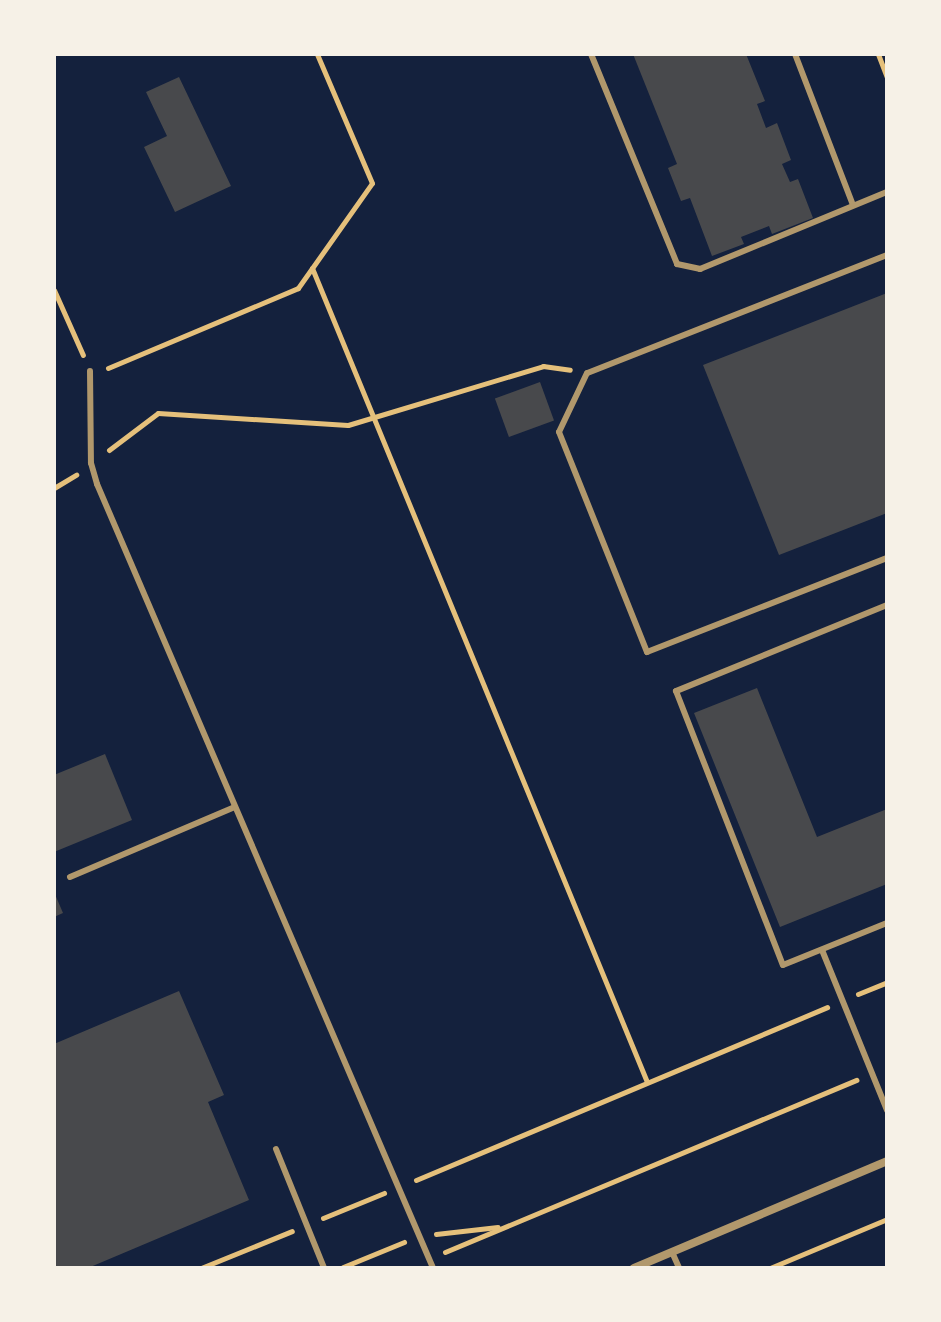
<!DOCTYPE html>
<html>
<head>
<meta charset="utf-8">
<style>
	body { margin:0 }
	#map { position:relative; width:941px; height:1322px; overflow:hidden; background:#14213d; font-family:Literata,serif }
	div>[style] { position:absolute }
	.building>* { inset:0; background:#48494c; transform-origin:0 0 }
	.path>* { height:5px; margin:-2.5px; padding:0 2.5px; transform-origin:2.5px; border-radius:2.5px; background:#e5c07b }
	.service>* { height:6px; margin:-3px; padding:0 3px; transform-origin:3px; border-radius:3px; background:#b1986c }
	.minor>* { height:8px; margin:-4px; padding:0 4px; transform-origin:4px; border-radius:4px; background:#b1986c }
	span { translate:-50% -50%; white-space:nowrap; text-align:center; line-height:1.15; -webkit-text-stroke:8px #f6f1e7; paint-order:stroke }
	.frame { position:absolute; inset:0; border:56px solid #f6f1e7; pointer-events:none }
</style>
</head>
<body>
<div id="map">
	<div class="building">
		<div style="clip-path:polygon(633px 54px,746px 54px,765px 101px,757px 104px,766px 128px,777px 123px,791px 160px,782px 164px,790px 182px,798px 179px,813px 218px,772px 234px,769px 226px,741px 237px,744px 244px,712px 256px,690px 198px,681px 201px,668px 168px,677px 164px)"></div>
		<div style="clip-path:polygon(179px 77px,231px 186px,175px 212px,144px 147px,167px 136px,146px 92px)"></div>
		<div style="clip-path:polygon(887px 293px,887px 513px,779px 555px,703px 365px)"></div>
		<div style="left:540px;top:382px;width:41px;height:48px;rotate:70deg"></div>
		<div style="clip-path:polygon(757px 688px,817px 837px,887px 809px,887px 884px,780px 927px,694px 713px)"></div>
		<div style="clip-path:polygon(105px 754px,132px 820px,54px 852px,54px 775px)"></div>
		<div style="clip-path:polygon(54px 892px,63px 913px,54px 917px)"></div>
		<div style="clip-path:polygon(179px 991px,224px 1095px,208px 1102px,249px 1200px,88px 1268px,54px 1268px,54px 1044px)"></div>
	</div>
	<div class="path">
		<div style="left:878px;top:54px;width:25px;rotate:69deg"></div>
		<div style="left:312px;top:268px;width:880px;rotate:67.63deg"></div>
		<div style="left:54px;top:290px;width:71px;rotate:66deg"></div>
		<div style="left:108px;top:368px;width:206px;rotate:-22.8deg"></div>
		<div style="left:298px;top:288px;width:128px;rotate:-54.8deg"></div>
		<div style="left:372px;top:183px;width:140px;rotate:-113.1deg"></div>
		<div style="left:109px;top:450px;width:61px;rotate:-37.1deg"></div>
		<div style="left:158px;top:413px;width:190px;rotate:3.6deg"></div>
		<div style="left:348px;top:425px;width:204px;rotate:-16.8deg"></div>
		<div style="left:543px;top:366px;width:27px;rotate:8deg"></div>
		<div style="left:54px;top:488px;width:26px;rotate:-31deg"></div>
		<div style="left:858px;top:994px;width:31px;rotate:-22deg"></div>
		<div style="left:416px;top:1180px;width:446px;rotate:-22.8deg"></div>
		<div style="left:323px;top:1218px;width:66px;rotate:-22.3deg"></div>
		<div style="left:436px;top:1234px;width:62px;rotate:-6.4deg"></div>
		<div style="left:445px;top:1252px;width:446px;rotate:-22.7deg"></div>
		<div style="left:343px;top:1267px;width:66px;rotate:-22.3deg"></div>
		<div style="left:201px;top:1268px;width:98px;rotate:-22.1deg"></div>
		<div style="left:770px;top:1268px;width:127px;rotate:-22.7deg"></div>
	</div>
	<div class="service">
		<div style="left:591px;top:54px;width:227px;rotate:67.7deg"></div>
		<div style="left:677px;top:264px;width:24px;rotate:12deg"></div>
		<div style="left:700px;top:269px;width:202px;rotate:-22.4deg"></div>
		<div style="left:795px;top:54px;width:162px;rotate:69deg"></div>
		<div style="left:887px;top:255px;width:322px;rotate:158.5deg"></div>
		<div style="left:587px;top:373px;width:65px;rotate:115.4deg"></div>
		<div style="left:559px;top:432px;width:237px;rotate:68.2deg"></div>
		<div style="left:647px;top:652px;width:258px;rotate:-21.4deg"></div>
		<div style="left:90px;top:371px;width:92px;rotate:89.4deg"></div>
		<div style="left:91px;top:463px;width:22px;rotate:74deg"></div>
		<div style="left:97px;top:484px;width:853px;rotate:66.8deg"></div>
		<div style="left:887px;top:605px;width:228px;rotate:157.8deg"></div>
		<div style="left:676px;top:691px;width:294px;rotate:68.7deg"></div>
		<div style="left:783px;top:965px;width:112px;rotate:-22deg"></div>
		<div style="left:70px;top:877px;width:179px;rotate:-23deg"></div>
		<div style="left:822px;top:950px;width:173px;rotate:67.9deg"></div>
		<div style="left:276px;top:1149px;width:128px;rotate:68deg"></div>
		<div style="left:672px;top:1252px;width:17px;rotate:66deg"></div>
	</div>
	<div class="minor">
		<div style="left:634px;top:1268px;width:275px;rotate:-22.9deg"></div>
	</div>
	<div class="frame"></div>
</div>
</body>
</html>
